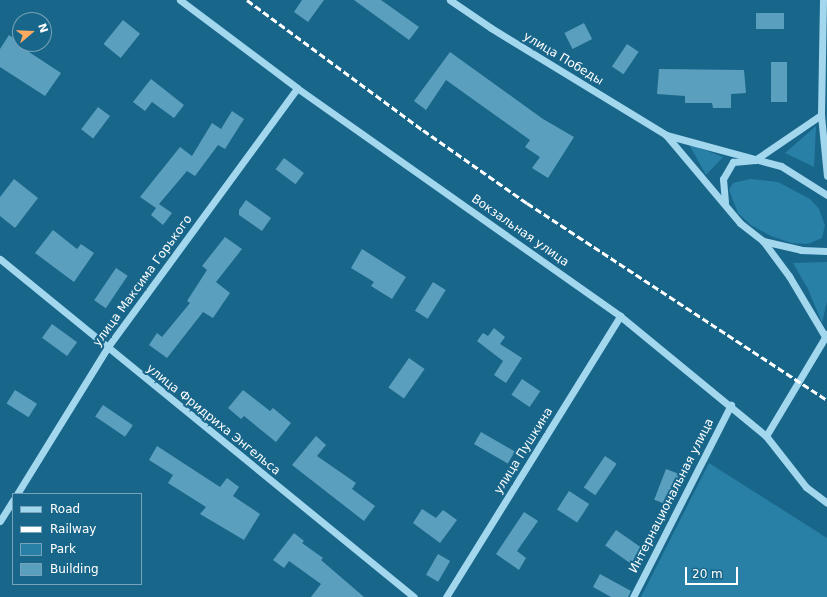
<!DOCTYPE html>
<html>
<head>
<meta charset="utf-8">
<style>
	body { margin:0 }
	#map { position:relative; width:827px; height:597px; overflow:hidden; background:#19668b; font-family:"DejaVu Sans",sans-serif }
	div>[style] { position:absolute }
	.green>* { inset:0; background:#2980a7 }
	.building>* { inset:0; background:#5b9fbe; transform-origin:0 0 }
	.minor>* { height:7px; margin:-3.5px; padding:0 3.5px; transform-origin:3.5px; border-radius:3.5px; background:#a3d7ee }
	.rail>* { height:3px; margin-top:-1.5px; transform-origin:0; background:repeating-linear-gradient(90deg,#fff 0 7px,transparent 0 10px) }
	span { translate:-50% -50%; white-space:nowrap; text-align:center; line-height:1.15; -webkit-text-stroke:4px #19668b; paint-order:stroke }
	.street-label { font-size:12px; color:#fff }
	.legend { position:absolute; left:12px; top:493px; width:130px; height:92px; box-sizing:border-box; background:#19668b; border:1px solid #75a3b9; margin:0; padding:5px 7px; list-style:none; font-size:12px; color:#fff }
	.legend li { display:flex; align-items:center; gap:8px; height:20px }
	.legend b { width:20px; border:1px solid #75a3b9 }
	.north { position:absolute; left:12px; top:12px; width:40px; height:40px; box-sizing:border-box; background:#19668b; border:1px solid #75a3b9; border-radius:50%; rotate:71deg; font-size:11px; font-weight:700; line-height:16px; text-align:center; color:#fff }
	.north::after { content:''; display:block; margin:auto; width:14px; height:18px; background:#ffaa60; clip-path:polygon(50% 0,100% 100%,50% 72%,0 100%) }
	.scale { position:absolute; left:685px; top:567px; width:53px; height:18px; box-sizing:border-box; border:2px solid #fff; border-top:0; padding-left:5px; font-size:12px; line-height:14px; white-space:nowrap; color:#fff; -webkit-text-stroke:3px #19668b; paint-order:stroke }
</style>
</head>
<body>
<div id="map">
	<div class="green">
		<div style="clip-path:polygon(816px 126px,814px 167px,785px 153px)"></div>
		<div style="clip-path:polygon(689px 144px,723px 157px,706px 175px)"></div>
		<div style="clip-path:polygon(750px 179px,778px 182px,810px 199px,819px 209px,825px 225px,822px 238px,808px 244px,791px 243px,771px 236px,751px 225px,738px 213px,729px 190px,733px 183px)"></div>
		<div style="clip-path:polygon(827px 262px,827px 301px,822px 323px,808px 289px,793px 263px)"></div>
		<div style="clip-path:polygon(709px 463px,827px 538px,827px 597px,641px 597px)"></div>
	</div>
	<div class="building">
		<div style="clip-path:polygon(302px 0,324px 0,308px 22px,294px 12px)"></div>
		<div style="clip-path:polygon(354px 0,381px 0,419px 27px,409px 40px)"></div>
		<div style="left:784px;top:13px;width:16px;height:28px;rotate:90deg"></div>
		<div style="left:123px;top:20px;width:22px;height:31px;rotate:39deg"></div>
		<div style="left:584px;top:23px;width:18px;height:22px;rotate:63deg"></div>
		<div style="clip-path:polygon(9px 35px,30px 49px,29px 52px,61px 73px,45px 96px,0 67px,0 49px)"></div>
		<div style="left:627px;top:44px;width:14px;height:27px;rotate:34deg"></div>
		<div style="clip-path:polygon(450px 52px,543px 119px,574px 137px,548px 178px,532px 168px,540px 157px,525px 147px,530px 140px,446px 80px,426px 110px,414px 101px)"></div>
		<div style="left:771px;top:62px;width:16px;height:40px"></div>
		<div style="clip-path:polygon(659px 69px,744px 70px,746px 93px,731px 94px,731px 108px,713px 108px,712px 103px,685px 103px,685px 96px,657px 94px)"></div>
		<div style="clip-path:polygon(151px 79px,184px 105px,174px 118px,152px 102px,145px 111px,133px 102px)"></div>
		<div style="left:98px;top:107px;width:15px;height:28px;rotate:37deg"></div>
		<div style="clip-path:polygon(232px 111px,244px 119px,225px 149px,218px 145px,195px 176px,187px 171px,159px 204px,172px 213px,163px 225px,151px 215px,156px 208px,140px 197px,180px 147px,192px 156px,212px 123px,221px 129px)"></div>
		<div style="left:284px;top:158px;width:25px;height:14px;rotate:37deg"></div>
		<div style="clip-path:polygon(14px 179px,38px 198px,15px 228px,0 216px,0 197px)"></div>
		<div style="clip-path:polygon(246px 200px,271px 218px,262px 231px,239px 215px,239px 210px)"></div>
		<div style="clip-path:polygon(53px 230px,77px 249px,81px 244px,94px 253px,74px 282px,35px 253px)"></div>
		<div style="clip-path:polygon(225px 237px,242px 249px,216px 282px,230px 293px,213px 318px,203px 312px,167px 358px,149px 345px,157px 333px,162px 337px,190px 303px,187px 301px,207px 270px,202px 266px)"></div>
		<div style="clip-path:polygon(362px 249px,406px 277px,392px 299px,371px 286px,374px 282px,351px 268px)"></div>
		<div style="left:116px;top:268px;width:14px;height:39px;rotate:34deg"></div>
		<div style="left:433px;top:282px;width:15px;height:34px;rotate:32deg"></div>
		<div style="left:52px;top:324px;width:31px;height:17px;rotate:36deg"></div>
		<div style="clip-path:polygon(494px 328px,505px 337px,500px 344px,522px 358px,506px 383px,494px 375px,503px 361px,477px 341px,483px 333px,488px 336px)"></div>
		<div style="left:409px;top:358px;width:19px;height:36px;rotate:35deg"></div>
		<div style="left:522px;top:379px;width:22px;height:19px;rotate:34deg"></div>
		<div style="left:15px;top:390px;width:26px;height:16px;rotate:32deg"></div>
		<div style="clip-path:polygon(243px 390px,270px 411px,273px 408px,291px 423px,276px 442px,244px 416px,241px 419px,228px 408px)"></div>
		<div style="left:103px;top:405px;width:36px;height:14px;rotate:34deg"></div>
		<div style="left:481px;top:432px;width:39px;height:14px;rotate:30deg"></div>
		<div style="clip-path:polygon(316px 436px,326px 445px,317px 456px,356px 483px,352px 489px,375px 506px,364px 521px,292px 465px)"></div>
		<div style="clip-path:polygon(157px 446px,220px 487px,227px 478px,239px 487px,233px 496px,260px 514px,244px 540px,200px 514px,206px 507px,168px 483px,173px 475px,149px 460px)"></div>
		<div style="left:605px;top:456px;width:14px;height:38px;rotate:34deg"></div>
		<div style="left:666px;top:469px;width:14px;height:33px;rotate:21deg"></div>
		<div style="left:569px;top:491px;width:24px;height:22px;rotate:33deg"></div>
		<div style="clip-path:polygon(422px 509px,436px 518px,443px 510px,457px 520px,440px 543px,413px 523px)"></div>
		<div style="clip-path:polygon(524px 512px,538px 521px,517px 551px,526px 558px,519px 570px,496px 554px)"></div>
		<div style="left:616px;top:530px;width:32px;height:19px;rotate:35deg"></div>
		<div style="clip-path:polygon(294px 533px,304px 541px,302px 543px,323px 558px,321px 560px,364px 597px,311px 597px,321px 584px,289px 561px,284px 568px,273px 560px)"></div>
		<div style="left:438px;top:554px;width:14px;height:24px;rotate:30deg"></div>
		<div style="clip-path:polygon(600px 574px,631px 591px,628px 597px,611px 597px,593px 587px)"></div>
	</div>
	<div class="minor">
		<div style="left:180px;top:0;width:146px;rotate:36.9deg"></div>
		<div style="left:297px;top:88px;width:395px;rotate:35.2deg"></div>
		<div style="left:620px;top:316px;width:189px;rotate:39.4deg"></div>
		<div style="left:766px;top:436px;width:65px;rotate:51.9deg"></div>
		<div style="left:806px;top:487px;width:26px;rotate:37deg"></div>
		<div style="left:450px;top:0;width:50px;rotate:34.3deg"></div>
		<div style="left:491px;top:28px;width:205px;rotate:31.4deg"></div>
		<div style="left:666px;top:135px;width:119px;rotate:15.1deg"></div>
		<div style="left:781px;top:166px;width:54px;rotate:32.2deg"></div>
		<div style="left:823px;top:0;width:115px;rotate:91deg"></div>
		<div style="left:821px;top:115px;width:61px;rotate:84.4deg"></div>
		<div style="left:666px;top:135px;width:115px;rotate:49.9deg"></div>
		<div style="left:740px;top:223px;width:29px;rotate:38deg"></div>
		<div style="left:763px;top:241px;width:39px;rotate:13deg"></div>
		<div style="left:801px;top:250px;width:26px;rotate:2deg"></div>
		<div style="left:725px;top:202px;width:23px;rotate:-95deg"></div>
		<div style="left:723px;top:179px;width:20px;rotate:-60deg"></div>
		<div style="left:733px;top:162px;width:22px;rotate:-5deg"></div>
		<div style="left:755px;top:160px;width:80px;rotate:-34.3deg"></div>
		<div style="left:763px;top:241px;width:44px;rotate:53.4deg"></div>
		<div style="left:789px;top:276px;width:72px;rotate:59.2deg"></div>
		<div style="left:0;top:259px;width:534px;rotate:39.23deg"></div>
		<div style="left:766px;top:436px;width:119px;rotate:-59.1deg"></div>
		<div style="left:17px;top:494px;width:172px;rotate:-58.3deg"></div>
		<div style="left:107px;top:348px;width:322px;rotate:-53.8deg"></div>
		<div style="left:0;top:521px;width:25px;rotate:-58deg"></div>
		<div style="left:446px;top:597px;width:331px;rotate:-58.2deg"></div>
		<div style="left:633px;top:597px;width:216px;rotate:-63deg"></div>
	</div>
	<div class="rail">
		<div style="left:247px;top:0;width:219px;rotate:36.5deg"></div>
		<div style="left:423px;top:130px;width:127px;rotate:35.1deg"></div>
		<div style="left:527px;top:203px;width:359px;rotate:33.3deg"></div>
	</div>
	<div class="street-label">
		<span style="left:563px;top:59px;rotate:31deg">улица Победы</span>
		<span style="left:520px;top:231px;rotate:35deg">Вокзальная улица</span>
		<span style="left:143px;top:281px;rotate:-54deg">улица Максима Горького</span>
		<span style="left:213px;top:420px;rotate:39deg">улица Фридриха Энгельса</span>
		<span style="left:524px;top:451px;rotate:-58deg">улица Пушкина</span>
		<span style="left:672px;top:496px;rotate:-63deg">Интернациональная улица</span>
	</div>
	<ul class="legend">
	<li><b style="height:5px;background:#a3d7ee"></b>Road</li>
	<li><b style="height:5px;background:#fff"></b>Railway</li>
	<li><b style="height:11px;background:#2980a7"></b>Park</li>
	<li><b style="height:11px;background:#5b9fbe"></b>Building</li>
	</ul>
	<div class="north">N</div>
	<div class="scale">20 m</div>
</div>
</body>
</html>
